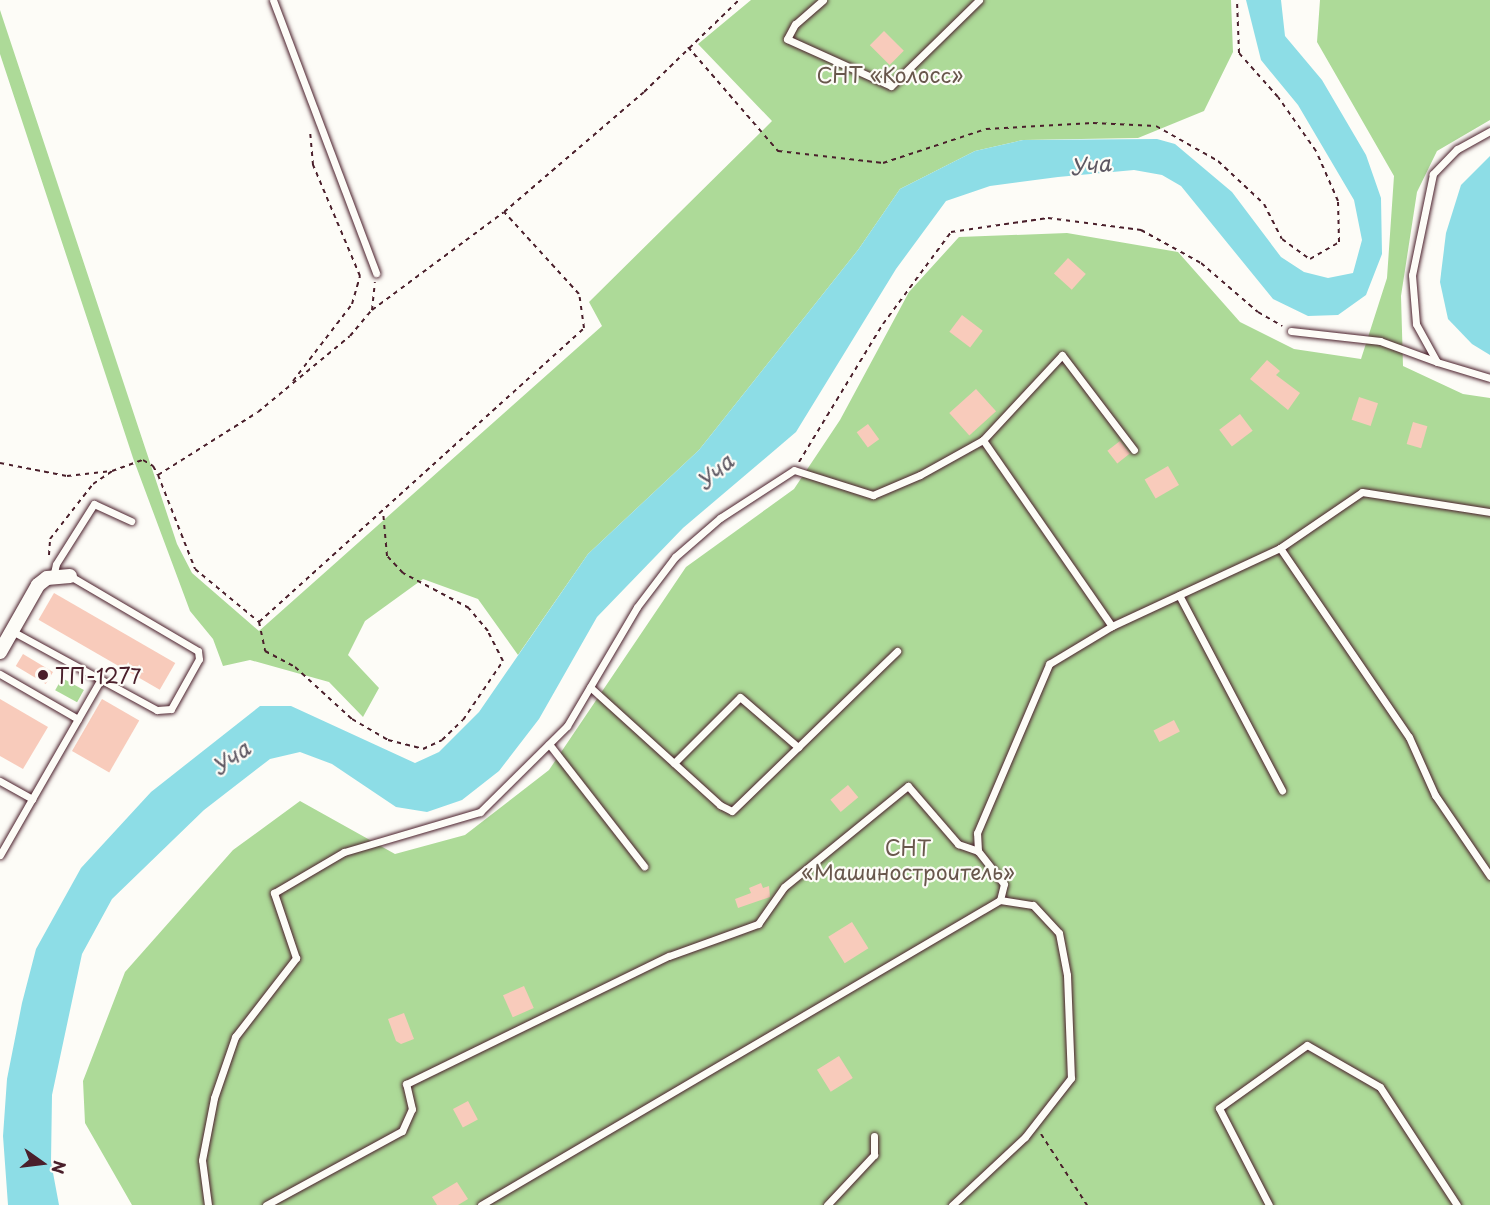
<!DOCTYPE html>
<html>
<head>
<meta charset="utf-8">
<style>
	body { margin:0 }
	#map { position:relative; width:1490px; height:1205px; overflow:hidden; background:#fdfcf7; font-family:"Playpen Sans",sans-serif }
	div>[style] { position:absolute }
	.green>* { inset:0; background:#adda98; transform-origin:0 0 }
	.water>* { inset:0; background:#8ddde6 }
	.building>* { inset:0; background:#f8cbbb; transform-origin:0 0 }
	.path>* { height:2px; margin-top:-1px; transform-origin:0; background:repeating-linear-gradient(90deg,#4a1f2b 0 4.5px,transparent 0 9px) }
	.roads { filter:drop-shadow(0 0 2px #4a1f2b) drop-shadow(0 0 2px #4a1f2b) }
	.service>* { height:7px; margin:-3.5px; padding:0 3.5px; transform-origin:3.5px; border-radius:3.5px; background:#fdfcf7 }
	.minor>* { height:14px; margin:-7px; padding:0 7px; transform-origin:7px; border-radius:7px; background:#fdfcf7 }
	.dots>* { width:16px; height:16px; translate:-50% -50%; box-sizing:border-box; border:3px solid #fdfcf7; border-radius:50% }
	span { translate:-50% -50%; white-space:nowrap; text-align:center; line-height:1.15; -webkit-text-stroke:4.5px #fdfcf7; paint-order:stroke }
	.park-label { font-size:21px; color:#68574c }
	.poi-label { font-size:21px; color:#4a1f2b }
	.left { translate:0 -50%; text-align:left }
	.water-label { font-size:22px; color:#5e5863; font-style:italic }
	.north { position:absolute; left:12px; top:1133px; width:60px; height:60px; -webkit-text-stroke:4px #fdfcf7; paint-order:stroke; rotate:104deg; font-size:16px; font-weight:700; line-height:24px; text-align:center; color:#4a1f2b }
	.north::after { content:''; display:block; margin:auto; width:21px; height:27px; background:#4a1f2b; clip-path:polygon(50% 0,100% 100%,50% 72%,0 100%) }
</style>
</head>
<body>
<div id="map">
	<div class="green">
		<div style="clip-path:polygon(751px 0,1231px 0,1233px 52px,1204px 111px,1138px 138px,1023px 140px,975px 151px,900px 189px,858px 250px,699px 450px,588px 554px,518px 655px,478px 599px,423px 579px,365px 621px,348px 655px,379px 688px,363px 717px,329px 682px,250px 660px,223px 666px,213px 639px,190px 611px,133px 458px,0 54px,0 10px,177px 544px,192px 573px,259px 631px,602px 326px,589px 302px,772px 121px,698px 44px)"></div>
		<div style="clip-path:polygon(1320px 0,1490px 0,1490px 120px,1437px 151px,1417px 192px,1401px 296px,1403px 366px,1463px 394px,1490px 398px,1490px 1205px,132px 1205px,85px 1123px,83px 1081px,125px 972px,233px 850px,300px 801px,395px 854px,465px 835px,549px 770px,686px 567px,794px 489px,840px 420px,909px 292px,959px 237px,1067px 233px,1178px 252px,1240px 322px,1294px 349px,1361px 359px,1387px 278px,1394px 176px,1317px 42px)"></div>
		<div style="left:62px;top:678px;width:25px;height:14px;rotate:29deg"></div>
	</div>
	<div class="water">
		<div style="clip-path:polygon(1246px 0,1281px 0,1285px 36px,1322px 80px,1366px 155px,1381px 198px,1382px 254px,1366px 295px,1338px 315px,1308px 316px,1273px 299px,1181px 186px,1162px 175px,1134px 170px,1058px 177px,990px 186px,946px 201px,896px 269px,796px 432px,683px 528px,597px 617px,539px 719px,499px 771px,462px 800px,427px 812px,396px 807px,332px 764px,300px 752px,270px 759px,204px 810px,112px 899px,82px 954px,52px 1095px,51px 1162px,59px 1205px,8px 1205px,3px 1136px,7px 1079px,22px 1003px,36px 949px,81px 868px,151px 792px,260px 706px,291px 706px,415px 763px,439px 752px,479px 712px,588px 554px,699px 450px,858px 250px,900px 189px,975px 151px,1023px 140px,1157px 139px,1175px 144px,1232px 192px,1281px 257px,1304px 272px,1328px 278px,1353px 273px,1362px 240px,1354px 200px,1298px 105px,1261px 60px)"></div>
		<div style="clip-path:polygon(1490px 156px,1490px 355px,1472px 344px,1448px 319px,1440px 282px,1446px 233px,1461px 185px)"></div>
	</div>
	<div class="building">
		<div style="left:884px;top:31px;width:28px;height:20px;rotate:45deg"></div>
		<div style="left:1068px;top:258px;width:24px;height:21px;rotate:42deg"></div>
		<div style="left:962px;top:315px;width:26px;height:21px;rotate:37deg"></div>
		<div style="clip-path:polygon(1267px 360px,1280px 371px,1276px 375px,1300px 393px,1288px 410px,1250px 379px)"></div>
		<div style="left:976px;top:389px;width:30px;height:36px;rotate:48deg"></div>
		<div style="left:1359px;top:397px;width:20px;height:24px;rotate:18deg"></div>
		<div style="left:1240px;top:414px;width:21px;height:26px;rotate:53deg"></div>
		<div style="left:1413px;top:422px;width:15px;height:23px;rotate:16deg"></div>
		<div style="left:868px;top:424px;width:19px;height:14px;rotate:54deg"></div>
		<div style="left:1120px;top:441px;width:16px;height:16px;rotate:52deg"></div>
		<div style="left:1168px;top:466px;width:22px;height:27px;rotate:60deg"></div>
		<div style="left:54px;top:593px;width:140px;height:31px;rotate:30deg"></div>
		<div style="left:23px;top:654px;width:35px;height:14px;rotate:31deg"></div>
		<div style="clip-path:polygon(0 699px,48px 727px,23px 769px,0 756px)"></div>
		<div style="left:102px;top:699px;width:43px;height:60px;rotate:30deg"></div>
		<div style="left:1174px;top:720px;width:13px;height:23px;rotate:63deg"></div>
		<div style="left:848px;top:785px;width:16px;height:23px;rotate:50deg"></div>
		<div style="clip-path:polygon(761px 883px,763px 888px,769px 886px,770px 897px,738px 908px,735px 899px,751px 893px,749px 888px)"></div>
		<div style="left:852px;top:922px;width:31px;height:28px;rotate:58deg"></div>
		<div style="left:524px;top:986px;width:24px;height:23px;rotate:66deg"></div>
		<div style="clip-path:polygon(404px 1013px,414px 1039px,401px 1044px,396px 1041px,388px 1019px)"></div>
		<div style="left:839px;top:1056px;width:26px;height:26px;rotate:58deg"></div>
		<div style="left:468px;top:1101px;width:21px;height:17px;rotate:62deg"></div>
		<div style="clip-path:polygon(457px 1182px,468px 1199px,458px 1205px,437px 1205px,432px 1197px)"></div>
	</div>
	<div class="path">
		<div style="left:688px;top:47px;width:138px;rotate:49.1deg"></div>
		<div style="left:778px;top:151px;width:106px;rotate:6.5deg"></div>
		<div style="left:883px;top:163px;width:108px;rotate:-18.3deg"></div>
		<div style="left:986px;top:129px;width:107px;rotate:-3.2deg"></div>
		<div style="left:1093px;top:123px;width:63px;rotate:2.7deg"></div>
		<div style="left:1156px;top:126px;width:71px;rotate:29.4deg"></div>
		<div style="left:1218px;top:161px;width:63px;rotate:43.1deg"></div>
		<div style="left:1264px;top:204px;width:39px;rotate:63deg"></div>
		<div style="left:1282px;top:239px;width:34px;rotate:36deg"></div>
		<div style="left:1310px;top:259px;width:34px;rotate:-30deg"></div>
		<div style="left:1339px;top:242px;width:41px;rotate:-91.4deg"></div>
		<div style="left:1338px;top:201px;width:55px;rotate:-113.7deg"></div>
		<div style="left:1316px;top:151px;width:66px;rotate:-125.1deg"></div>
		<div style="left:1278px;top:97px;width:59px;rotate:-131.6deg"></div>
		<div style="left:1239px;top:53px;width:53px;rotate:-92.2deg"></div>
		<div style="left:372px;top:310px;width:164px;rotate:-36.6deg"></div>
		<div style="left:504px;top:212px;width:184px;rotate:-40.6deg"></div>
		<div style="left:644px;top:92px;width:132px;rotate:-44.1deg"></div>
		<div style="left:293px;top:381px;width:97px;rotate:-52.5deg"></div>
		<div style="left:352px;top:304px;width:29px;rotate:-74deg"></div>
		<div style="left:360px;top:276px;width:121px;rotate:-112.9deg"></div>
		<div style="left:313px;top:165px;width:35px;rotate:-95deg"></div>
		<div style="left:799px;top:462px;width:162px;rotate:-58.7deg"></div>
		<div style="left:883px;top:324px;width:114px;rotate:-53.5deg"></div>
		<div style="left:951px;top:232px;width:98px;rotate:-8.2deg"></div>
		<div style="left:1048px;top:218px;width:94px;rotate:7.4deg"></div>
		<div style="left:1141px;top:230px;width:68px;rotate:28.8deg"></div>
		<div style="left:1201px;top:263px;width:75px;rotate:40.7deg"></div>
		<div style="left:1258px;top:312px;width:28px;rotate:30deg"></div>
		<div style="left:0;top:463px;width:68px;rotate:11deg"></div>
		<div style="left:67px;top:476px;width:45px;rotate:-6.3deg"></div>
		<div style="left:112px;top:471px;width:33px;rotate:-20deg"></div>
		<div style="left:143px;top:460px;width:12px;rotate:31deg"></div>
		<div style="left:153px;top:466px;width:10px;rotate:61deg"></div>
		<div style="left:158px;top:475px;width:118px;rotate:-32.2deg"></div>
		<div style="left:258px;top:412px;width:119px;rotate:-39.6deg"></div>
		<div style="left:350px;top:336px;width:34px;rotate:-50deg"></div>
		<div style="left:372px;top:310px;width:28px;rotate:-84deg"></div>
		<div style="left:158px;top:475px;width:101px;rotate:68.5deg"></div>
		<div style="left:195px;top:569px;width:83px;rotate:39.6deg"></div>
		<div style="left:259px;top:622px;width:30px;rotate:78deg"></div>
		<div style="left:265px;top:651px;width:34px;rotate:28deg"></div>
		<div style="left:295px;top:667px;width:77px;rotate:42.4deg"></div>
		<div style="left:352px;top:719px;width:42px;rotate:30.3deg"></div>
		<div style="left:388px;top:740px;width:36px;rotate:14deg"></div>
		<div style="left:423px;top:749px;width:21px;rotate:-25deg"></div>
		<div style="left:442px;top:740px;width:29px;rotate:-44deg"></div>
		<div style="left:463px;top:720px;width:71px;rotate:-55.9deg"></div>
		<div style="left:503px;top:661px;width:34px;rotate:-117deg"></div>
		<div style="left:488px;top:631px;width:30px;rotate:-130deg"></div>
		<div style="left:469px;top:608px;width:75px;rotate:-152.1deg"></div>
		<div style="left:403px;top:573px;width:23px;rotate:-133deg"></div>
		<div style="left:387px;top:556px;width:45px;rotate:-95.1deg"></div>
		<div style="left:49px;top:555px;width:16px;rotate:-86deg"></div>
		<div style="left:50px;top:539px;width:70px;rotate:-52deg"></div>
		<div style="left:93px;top:484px;width:23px;rotate:-34deg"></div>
		<div style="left:259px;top:622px;width:438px;rotate:-42.1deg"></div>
		<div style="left:584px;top:328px;width:34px;rotate:-98deg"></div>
		<div style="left:579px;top:294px;width:111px;rotate:-132.4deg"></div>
		<div style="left:1041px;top:1134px;width:85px;rotate:57.1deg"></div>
	</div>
	<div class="roads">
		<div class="service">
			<div style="left:273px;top:0;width:292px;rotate:69.3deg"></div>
			<div style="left:823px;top:0;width:37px;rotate:139deg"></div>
			<div style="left:795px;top:24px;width:17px;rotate:118deg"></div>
			<div style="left:787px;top:39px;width:114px;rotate:24.3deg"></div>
			<div style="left:891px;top:86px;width:123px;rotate:-44.3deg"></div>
			<div style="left:1490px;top:131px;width:38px;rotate:151deg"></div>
			<div style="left:1457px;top:149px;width:35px;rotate:134deg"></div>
			<div style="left:1433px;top:174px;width:103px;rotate:101.7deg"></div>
			<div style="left:1412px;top:275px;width:49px;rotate:85.3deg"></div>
			<div style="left:1416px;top:324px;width:43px;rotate:61.1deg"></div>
			<div style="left:1437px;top:362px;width:55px;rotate:16.8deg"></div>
			<div style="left:1291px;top:331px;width:90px;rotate:6.4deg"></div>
			<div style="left:1380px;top:341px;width:61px;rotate:20.2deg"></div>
			<div style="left:983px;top:440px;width:226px;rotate:55.3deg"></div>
			<div style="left:1280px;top:548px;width:229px;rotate:55.7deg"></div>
			<div style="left:1409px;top:737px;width:64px;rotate:65.9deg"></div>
			<div style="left:1435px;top:795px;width:98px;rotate:55.8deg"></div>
			<div style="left:53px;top:577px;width:13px;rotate:-77deg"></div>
			<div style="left:56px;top:564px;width:71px;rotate:-57.7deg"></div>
			<div style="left:94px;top:504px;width:41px;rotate:24.7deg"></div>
			<div style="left:1179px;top:595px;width:221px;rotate:62.2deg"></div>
			<div style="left:12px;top:631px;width:165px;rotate:28.6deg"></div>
			<div style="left:157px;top:710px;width:14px;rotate:-4deg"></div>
			<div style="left:171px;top:709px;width:57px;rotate:-60.8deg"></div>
			<div style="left:199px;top:659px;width:8px;rotate:-97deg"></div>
			<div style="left:198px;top:651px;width:148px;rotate:-149.6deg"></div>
			<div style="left:0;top:674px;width:90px;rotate:30deg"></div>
			<div style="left:590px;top:687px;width:176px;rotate:42.2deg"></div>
			<div style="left:720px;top:805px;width:13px;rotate:27deg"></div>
			<div style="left:732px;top:811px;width:230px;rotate:-44.1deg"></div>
			<div style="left:549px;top:744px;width:155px;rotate:52.1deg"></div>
			<div style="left:674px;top:763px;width:93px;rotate:-45deg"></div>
			<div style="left:740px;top:697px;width:77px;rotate:40.8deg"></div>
			<div style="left:0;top:781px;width:37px;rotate:29deg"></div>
			<div style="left:32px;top:799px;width:138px;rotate:-60.1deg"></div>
			<div style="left:0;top:855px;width:64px;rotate:-60.3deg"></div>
			<div style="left:1000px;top:900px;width:16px;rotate:-76deg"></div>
			<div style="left:1004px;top:884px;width:42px;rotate:-128.2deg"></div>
			<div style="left:978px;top:851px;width:18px;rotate:-93deg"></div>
			<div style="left:977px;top:833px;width:184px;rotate:-66.9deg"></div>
			<div style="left:1049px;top:664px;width:74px;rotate:-31.1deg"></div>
			<div style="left:1112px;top:626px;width:185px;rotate:-24.9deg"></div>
			<div style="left:1280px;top:548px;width:99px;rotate:-34.3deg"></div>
			<div style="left:1362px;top:492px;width:130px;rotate:8.9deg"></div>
			<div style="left:208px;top:1205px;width:45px;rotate:-97.6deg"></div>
			<div style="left:202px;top:1160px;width:63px;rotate:-79deg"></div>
			<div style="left:214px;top:1098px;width:65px;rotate:-71deg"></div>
			<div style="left:235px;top:1037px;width:100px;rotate:-52.3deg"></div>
			<div style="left:296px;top:958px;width:69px;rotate:-108.7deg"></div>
			<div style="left:274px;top:893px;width:81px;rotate:-30.4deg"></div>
			<div style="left:344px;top:852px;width:142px;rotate:-16.4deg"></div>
			<div style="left:480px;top:812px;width:122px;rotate:-44.7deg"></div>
			<div style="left:567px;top:726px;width:138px;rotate:-59.5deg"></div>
			<div style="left:637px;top:607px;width:63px;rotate:-52.8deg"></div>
			<div style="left:675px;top:557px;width:60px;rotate:-40.9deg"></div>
			<div style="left:720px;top:518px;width:88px;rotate:-33deg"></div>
			<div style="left:794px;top:470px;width:83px;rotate:17.6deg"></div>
			<div style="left:873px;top:495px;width:51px;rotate:-23.1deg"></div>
			<div style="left:920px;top:475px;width:72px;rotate:-29.1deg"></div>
			<div style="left:983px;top:440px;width:116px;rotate:-47.1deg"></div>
			<div style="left:1062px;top:355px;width:119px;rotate:52.8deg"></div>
			<div style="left:266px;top:1205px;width:155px;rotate:-28.6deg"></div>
			<div style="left:402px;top:1131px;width:24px;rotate:-66deg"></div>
			<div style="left:412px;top:1109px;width:26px;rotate:-103deg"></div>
			<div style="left:406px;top:1084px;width:292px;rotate:-26deg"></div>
			<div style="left:669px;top:956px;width:95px;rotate:-19.8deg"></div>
			<div style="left:758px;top:924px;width:45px;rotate:-54.9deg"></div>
			<div style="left:784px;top:887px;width:160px;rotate:-39.2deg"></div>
			<div style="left:908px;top:786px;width:77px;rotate:49.2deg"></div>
			<div style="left:958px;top:844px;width:21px;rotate:19deg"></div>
			<div style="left:481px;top:1205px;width:602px;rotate:-30.44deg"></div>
			<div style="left:1000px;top:900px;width:33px;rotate:9deg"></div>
			<div style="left:1033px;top:905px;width:38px;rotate:47deg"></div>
			<div style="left:1059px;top:933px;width:43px;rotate:79.2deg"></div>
			<div style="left:1067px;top:975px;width:103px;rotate:87.8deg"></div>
			<div style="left:1071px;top:1078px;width:75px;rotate:127.9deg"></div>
			<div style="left:1025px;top:1137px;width:100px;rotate:137deg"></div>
			<div style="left:827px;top:1205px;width:69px;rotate:-46.8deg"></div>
			<div style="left:874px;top:1155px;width:19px;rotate:-90deg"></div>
			<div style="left:1269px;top:1205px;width:109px;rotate:-117.3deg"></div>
			<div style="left:1219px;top:1108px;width:108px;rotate:-35.6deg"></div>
			<div style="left:1307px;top:1045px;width:84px;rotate:29.9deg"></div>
			<div style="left:1380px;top:1087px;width:141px;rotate:56.9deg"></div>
		</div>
		<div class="minor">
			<div style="left:0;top:652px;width:77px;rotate:-60.4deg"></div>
			<div style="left:38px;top:585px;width:11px;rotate:-38deg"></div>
			<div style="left:47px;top:578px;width:23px;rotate:-5deg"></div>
		</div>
	</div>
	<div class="dots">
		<div style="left:43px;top:675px;background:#4a1f2b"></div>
	</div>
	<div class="park-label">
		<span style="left:890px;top:74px">СНТ «Колосс»</span>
		<span style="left:908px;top:859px">СНТ<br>«Машиностроитель»</span>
	</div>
	<div class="poi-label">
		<span class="left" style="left:55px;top:675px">ТП-1277</span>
	</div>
	<div class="water-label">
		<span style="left:1090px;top:164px;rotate:-7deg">Уча</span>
		<span style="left:714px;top:471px;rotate:-42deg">Уча</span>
		<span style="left:230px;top:757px;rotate:-36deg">Уча</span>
	</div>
	<div class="north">N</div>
</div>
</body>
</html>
